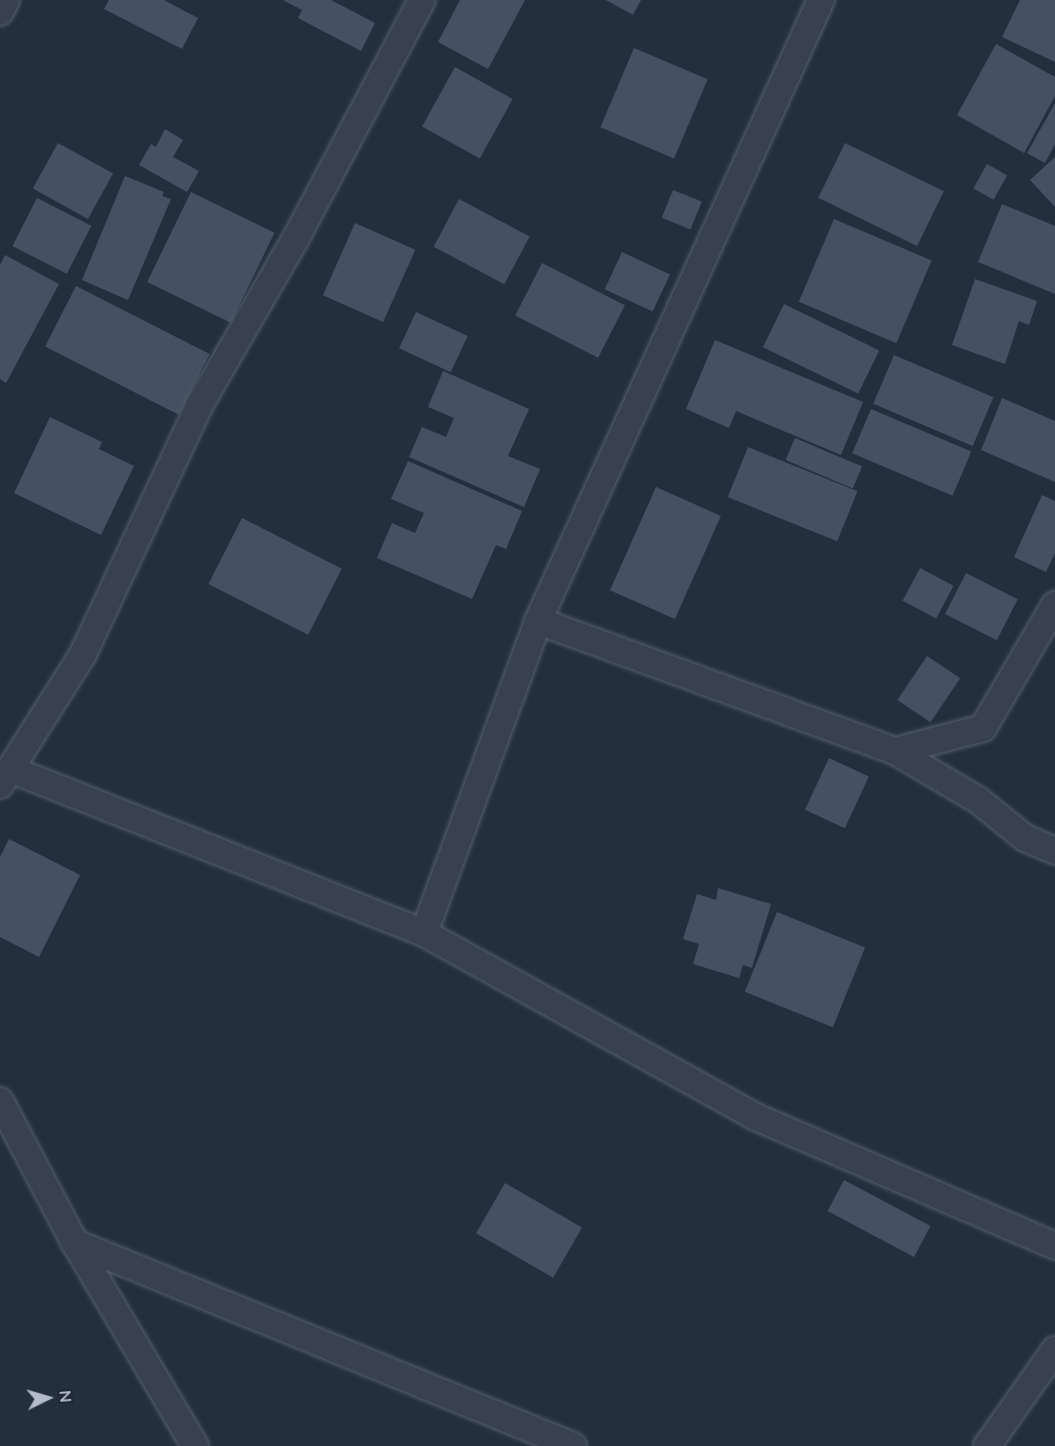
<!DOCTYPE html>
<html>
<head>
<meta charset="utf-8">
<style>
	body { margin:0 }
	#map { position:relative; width:1055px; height:1446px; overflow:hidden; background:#242f3e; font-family:Lato,sans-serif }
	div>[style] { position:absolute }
	.building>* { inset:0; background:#455162; transform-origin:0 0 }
	.roads { filter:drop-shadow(0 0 2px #565f6c) drop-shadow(0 0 2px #565f6c) }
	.street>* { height:26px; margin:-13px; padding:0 13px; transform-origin:13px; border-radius:13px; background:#38414e }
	span { translate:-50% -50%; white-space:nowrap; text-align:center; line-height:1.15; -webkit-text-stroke:4.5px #1d2633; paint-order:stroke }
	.north { position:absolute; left:18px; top:1368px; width:60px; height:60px; -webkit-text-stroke:4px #1d2633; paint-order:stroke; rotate:85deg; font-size:16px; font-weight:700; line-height:24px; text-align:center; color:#b4bcc9 }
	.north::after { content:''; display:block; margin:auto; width:21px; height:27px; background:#b4bcc9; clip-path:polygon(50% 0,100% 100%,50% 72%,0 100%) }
</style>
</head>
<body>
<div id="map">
	<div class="building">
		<div style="clip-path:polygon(109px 0,164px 0,198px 18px,182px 49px,104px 9px)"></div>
		<div style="clip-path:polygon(283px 0,331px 0,375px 23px,361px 51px,298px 18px,302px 10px)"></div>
		<div style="clip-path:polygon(460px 0,525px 0,488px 69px,438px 42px)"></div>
		<div style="clip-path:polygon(606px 0,641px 0,633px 15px)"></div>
		<div style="clip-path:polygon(1020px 0,1055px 0,1055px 62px,1002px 37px)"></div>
		<div style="clip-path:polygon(996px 44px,1055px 77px,1055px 96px,1024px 153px,957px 115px)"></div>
		<div style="left:634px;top:48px;width:80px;height:86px;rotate:23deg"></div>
		<div style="left:455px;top:67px;width:66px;height:68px;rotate:29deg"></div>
		<div style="clip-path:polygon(1055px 103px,1055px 144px,1045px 163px,1027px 153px)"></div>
		<div style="clip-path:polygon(165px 129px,183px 140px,173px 157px,199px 171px,187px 192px,139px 165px,151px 144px,156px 147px)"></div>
		<div style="left:58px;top:143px;width:63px;height:52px;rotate:29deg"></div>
		<div style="left:845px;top:143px;width:110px;height:61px;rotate:26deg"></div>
		<div style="clip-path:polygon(1055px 157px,1055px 207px,1030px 180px)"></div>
		<div style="left:987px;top:164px;width:23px;height:28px;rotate:29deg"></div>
		<div style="clip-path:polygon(125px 176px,164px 192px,162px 196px,171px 199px,128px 300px,82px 280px)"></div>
		<div style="left:673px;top:190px;width:31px;height:30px;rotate:22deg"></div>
		<div style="left:191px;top:192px;width:93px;height:100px;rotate:26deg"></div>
		<div style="left:37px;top:198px;width:61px;height:54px;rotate:27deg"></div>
		<div style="left:459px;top:199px;width:80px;height:54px;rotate:28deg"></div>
		<div style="clip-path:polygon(1002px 204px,1055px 226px,1055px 294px,978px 262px)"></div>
		<div style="left:834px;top:219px;width:106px;height:90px;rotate:23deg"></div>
		<div style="left:355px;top:223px;width:66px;height:79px;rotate:24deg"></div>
		<div style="left:622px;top:252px;width:53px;height:41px;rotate:25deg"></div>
		<div style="clip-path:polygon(5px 255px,59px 284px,6px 383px,0 379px,0 265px)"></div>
		<div style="left:542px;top:263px;width:93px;height:59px;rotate:27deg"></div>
		<div style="clip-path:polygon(975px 279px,1037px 301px,1029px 325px,1019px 321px,1005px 364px,952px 345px)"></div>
		<div style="left:76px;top:286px;width:150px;height:68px;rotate:27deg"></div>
		<div style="left:784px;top:304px;width:106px;height:48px;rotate:26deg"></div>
		<div style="left:416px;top:312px;width:57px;height:40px;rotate:25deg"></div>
		<div style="clip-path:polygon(715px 340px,863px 402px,841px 455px,736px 411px,729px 428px,686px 409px)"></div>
		<div style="left:894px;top:355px;width:108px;height:53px;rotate:23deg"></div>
		<div style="clip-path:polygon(443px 371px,529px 409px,508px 456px,540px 469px,524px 507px,409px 457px,422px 427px,446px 437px,454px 418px,428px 407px)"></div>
		<div style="clip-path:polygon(1002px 398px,1055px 421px,1055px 482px,981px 450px)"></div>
		<div style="left:871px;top:409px;width:109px;height:48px;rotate:23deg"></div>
		<div style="clip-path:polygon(50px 417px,102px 442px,99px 449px,134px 466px,101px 535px,14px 493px)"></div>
		<div style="left:795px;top:438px;width:73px;height:24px;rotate:23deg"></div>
		<div style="left:748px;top:447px;width:118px;height:54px;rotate:22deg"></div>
		<div style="clip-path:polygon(408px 461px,522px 511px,506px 549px,496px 545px,472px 599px,377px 558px,392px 523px,415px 533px,424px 513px,391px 499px)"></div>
		<div style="left:656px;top:487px;width:71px;height:113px;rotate:24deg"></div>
		<div style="clip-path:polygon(1042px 495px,1055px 501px,1055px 553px,1046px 572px,1014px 557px)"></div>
		<div style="left:242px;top:518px;width:112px;height:74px;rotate:27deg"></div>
		<div style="left:920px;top:568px;width:38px;height:37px;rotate:28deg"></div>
		<div style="left:966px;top:573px;width:58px;height:46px;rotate:27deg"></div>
		<div style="left:927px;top:656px;width:40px;height:53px;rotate:34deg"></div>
		<div style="left:829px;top:758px;width:44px;height:57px;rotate:25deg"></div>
		<div style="clip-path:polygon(9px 839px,80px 875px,39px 957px,0 937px,0 857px)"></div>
		<div style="clip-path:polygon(718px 888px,771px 904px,752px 968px,743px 965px,739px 978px,693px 964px,699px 944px,683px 939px,697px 894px,716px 900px)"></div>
		<div style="left:777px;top:912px;width:95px;height:86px;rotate:22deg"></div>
		<div style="left:844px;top:1180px;width:98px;height:35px;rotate:28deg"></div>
		<div style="left:505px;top:1183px;width:89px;height:58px;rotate:30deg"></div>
	</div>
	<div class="roads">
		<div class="street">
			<div style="left:0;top:12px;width:13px;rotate:-63deg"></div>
			<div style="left:538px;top:621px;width:380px;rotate:20deg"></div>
			<div style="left:895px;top:751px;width:96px;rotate:30.6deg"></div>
			<div style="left:978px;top:800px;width:60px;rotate:39deg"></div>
			<div style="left:1025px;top:838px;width:33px;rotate:23deg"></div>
			<div style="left:895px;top:751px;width:91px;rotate:-14.6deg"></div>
			<div style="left:983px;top:728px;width:143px;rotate:-59.7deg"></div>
			<div style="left:10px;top:769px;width:445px;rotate:21.6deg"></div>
			<div style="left:424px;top:933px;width:380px;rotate:29deg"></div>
			<div style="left:756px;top:1117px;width:326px;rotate:23.3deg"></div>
			<div style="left:0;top:785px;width:155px;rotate:-57.6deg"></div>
			<div style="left:83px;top:654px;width:274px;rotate:-64.9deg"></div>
			<div style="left:199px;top:406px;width:194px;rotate:-60deg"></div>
			<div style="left:296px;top:238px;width:269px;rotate:-62.1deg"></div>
			<div style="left:424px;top:933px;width:332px;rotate:-69.9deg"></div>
			<div style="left:538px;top:621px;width:682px;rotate:-65.5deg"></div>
			<div style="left:0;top:1101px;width:161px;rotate:62.2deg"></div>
			<div style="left:75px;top:1243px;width:236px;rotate:59.4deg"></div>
			<div style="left:75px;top:1243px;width:538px;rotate:22.18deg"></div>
			<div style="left:987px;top:1446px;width:118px;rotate:-54.7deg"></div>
		</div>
	</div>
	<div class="north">N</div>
</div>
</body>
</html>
